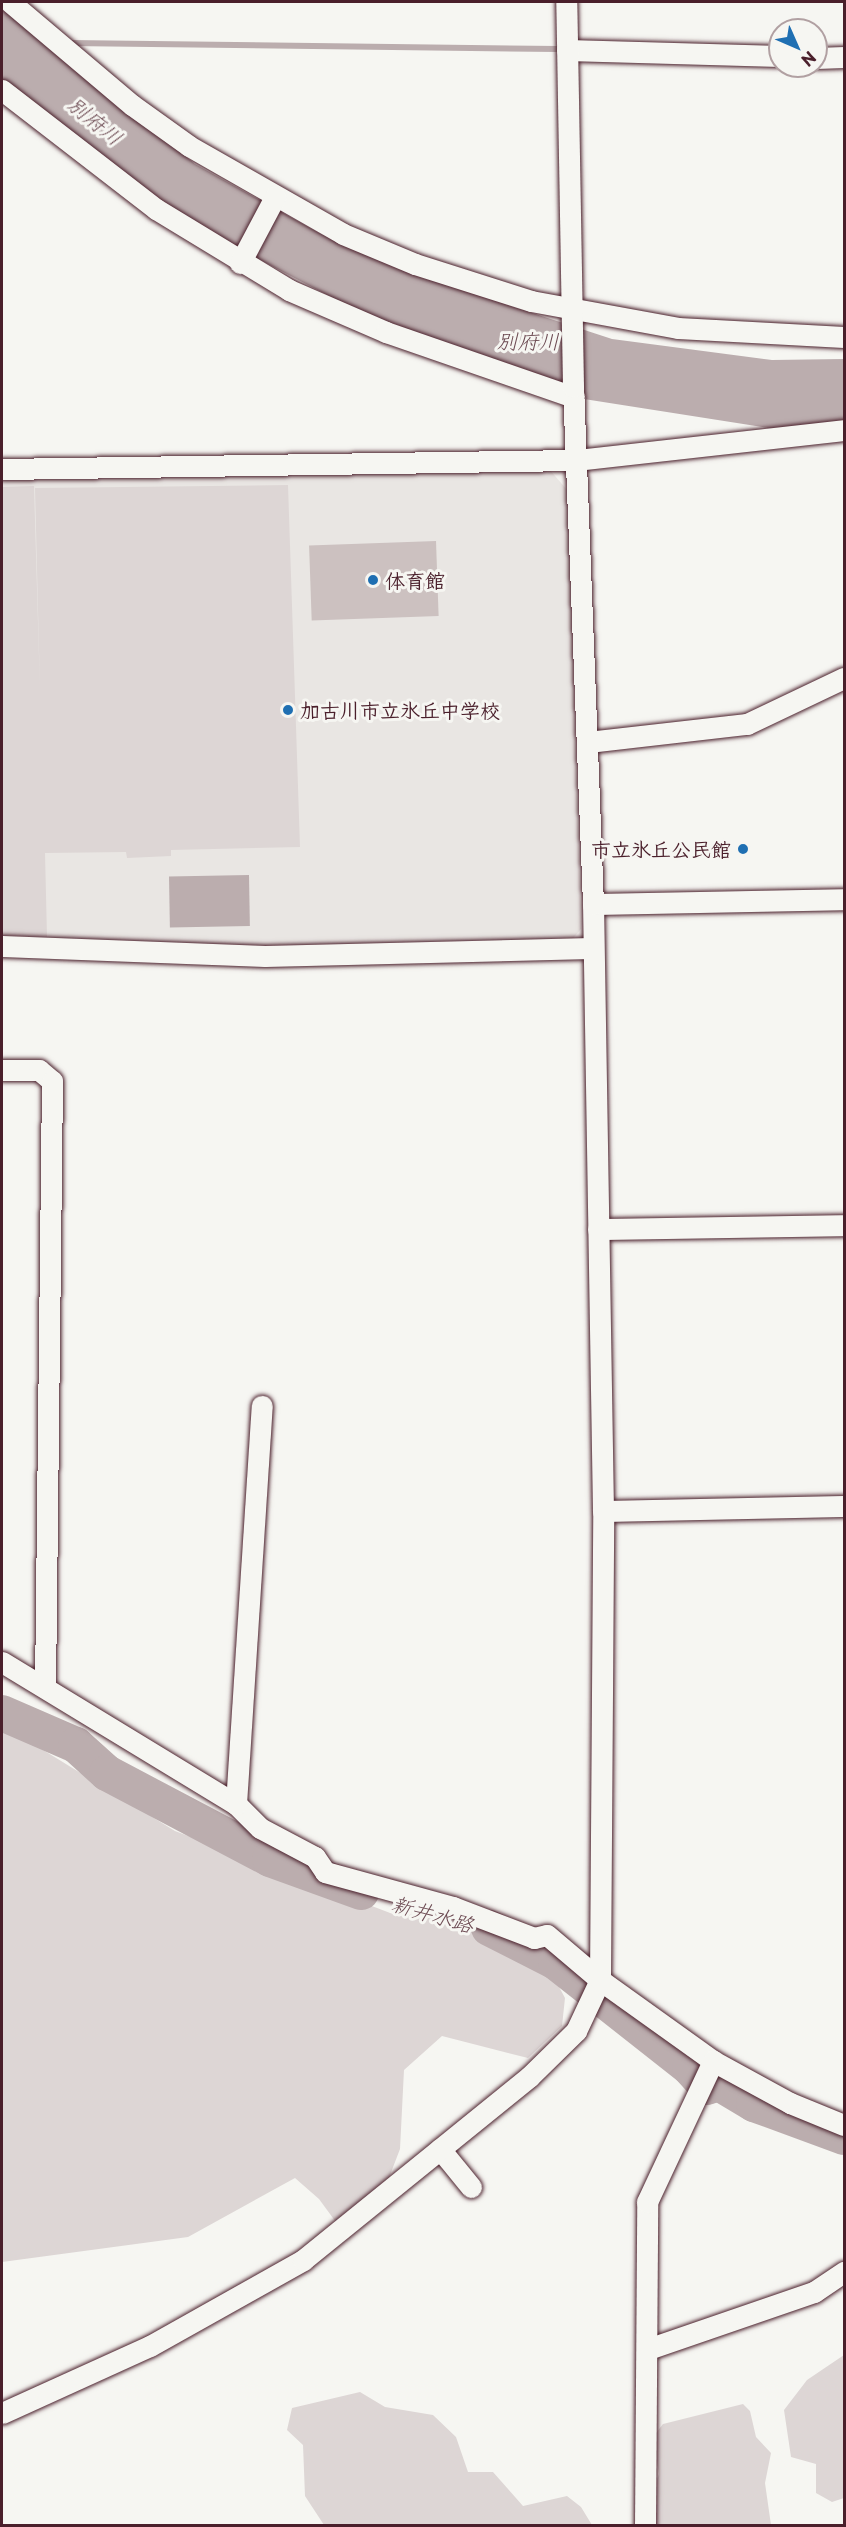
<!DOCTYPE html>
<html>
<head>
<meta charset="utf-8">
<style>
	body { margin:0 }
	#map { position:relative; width:846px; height:2527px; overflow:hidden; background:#f6f6f2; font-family:"Playpen Sans","Klee One",sans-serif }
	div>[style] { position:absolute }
	.built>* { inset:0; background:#e9e6e3 }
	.green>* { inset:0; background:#ddd6d5 }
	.water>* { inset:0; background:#bbadae; transform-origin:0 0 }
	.stream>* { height:6px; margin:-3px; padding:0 3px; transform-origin:3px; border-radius:3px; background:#bbadae }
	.river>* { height:36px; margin:-18px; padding:0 18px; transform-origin:18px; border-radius:18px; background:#bbadae }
	.building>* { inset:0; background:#ccc1c0; transform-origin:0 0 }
	.roads { filter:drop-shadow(0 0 2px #4a1f2b) drop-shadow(0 0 2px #4a1f2b) }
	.minor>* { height:21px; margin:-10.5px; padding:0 10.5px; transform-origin:10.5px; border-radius:10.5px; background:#f6f6f2 }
	.dots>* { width:16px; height:16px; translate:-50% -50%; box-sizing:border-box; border:3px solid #f6f6f2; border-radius:50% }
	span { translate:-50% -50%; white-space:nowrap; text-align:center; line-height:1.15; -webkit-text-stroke:6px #f6f6f2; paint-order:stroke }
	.poi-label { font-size:20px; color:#4a1f2b; font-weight:700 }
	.left { translate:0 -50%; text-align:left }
	.right { translate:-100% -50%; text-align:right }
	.water-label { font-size:21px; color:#6c4a52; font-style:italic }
	.frame { position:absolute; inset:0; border:3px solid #4a1f2b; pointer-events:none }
	.north { position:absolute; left:768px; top:18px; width:60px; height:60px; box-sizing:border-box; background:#f6f6f2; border:2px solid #b1a0a2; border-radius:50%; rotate:135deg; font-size:16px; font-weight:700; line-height:24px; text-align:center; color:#4a1f2b }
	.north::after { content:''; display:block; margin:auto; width:21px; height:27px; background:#1f6fb2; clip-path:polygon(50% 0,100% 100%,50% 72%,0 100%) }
</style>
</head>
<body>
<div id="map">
	<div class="built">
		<div style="clip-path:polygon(549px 469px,568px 491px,581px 929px,571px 941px,272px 949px,2px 939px,2px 480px)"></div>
	</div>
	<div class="green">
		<div style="clip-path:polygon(288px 485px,300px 847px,171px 850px,171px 856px,127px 858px,126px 852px,45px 853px,47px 937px,2px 935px,2px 487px,34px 486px,40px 691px,35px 488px)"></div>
		<div style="clip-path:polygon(2px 1715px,35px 1745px,175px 1831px,398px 1916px,457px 1909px,513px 1921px,540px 1951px,565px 1998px,562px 2026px,528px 2058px,442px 2036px,404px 2070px,400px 2149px,382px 2196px,341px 2229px,319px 2199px,295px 2178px,188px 2237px,2px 2262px)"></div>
		<div style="clip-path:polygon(844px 2355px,844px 2498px,832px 2502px,816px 2493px,816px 2464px,791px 2457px,784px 2410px,807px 2380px)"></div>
		<div style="clip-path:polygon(360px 2392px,385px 2407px,433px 2415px,456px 2437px,468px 2472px,493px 2472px,523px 2506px,567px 2496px,581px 2507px,592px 2525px,324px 2525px,305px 2496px,303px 2445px,287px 2430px,292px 2408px)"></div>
		<div style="clip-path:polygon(743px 2404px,750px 2411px,756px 2437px,771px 2453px,765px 2483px,771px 2525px,642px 2526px,659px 2474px,653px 2437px,663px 2424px)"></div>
	</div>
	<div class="water">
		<div style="clip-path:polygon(2px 5px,195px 164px,321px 234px,426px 278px,612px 339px,772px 360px,844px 359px,844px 426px,787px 431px,584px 399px,354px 309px,195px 226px,2px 81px)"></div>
		<div style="left:249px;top:875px;width:51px;height:80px;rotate:89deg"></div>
	</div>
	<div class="stream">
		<div style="left:68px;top:43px;width:490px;rotate:0.7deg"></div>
	</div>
	<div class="river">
		<div style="left:2px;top:1713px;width:81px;rotate:23.4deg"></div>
		<div style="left:76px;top:1745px;width:42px;rotate:42.1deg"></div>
		<div style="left:107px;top:1773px;width:184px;rotate:27.8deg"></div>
		<div style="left:270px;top:1859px;width:97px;rotate:19.9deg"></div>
		<div style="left:489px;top:1928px;width:75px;rotate:26.9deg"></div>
		<div style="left:556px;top:1962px;width:171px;rotate:38.3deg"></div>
		<div style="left:690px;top:2068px;width:25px;rotate:48deg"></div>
		<div style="left:707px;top:2087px;width:13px;rotate:-18deg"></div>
		<div style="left:719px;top:2083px;width:41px;rotate:31deg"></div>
		<div style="left:754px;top:2104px;width:96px;rotate:20.1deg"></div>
	</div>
	<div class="building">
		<div style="left:436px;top:541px;width:75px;height:127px;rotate:88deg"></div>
	</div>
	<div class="roads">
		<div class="minor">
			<div style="left:10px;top:2px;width:160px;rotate:40.2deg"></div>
			<div style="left:132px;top:105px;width:70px;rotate:35.7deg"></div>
			<div style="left:189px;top:146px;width:177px;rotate:29.7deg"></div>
			<div style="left:343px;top:234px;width:78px;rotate:22.6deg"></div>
			<div style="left:415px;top:264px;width:122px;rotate:17.7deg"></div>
			<div style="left:531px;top:301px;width:149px;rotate:10.4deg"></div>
			<div style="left:678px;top:328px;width:166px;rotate:3.1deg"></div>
			<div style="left:567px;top:50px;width:213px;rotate:1.6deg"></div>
			<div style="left:816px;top:58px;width:28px;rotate:-2deg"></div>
			<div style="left:2px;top:90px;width:195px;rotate:37.7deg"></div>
			<div style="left:156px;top:209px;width:156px;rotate:31.3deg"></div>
			<div style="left:289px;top:290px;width:106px;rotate:23.4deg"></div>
			<div style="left:386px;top:332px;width:199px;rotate:19.1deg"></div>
			<div style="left:240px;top:263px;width:75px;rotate:-62.1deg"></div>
			<div style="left:2px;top:469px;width:575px;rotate:-0.9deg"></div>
			<div style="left:577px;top:460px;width:269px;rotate:-6.4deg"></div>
			<div style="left:588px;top:742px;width:160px;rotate:-6.5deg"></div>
			<div style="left:747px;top:724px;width:107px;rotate:-25.4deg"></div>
			<div style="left:593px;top:904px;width:251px;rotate:-1.1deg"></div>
			<div style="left:2px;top:946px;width:263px;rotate:2.2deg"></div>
			<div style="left:265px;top:956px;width:326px;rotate:-1.4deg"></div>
			<div style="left:2px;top:1070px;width:37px"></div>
			<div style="left:39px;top:1070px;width:17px;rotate:40deg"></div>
			<div style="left:52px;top:1081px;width:605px;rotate:90.66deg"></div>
			<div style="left:598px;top:1229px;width:246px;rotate:-0.9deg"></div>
			<div style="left:603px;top:1511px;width:241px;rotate:-1.2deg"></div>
			<div style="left:2px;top:1662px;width:274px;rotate:31.3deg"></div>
			<div style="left:236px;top:1804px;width:34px;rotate:45deg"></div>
			<div style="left:260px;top:1828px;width:62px;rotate:27.8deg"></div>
			<div style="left:315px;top:1857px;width:18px;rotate:56deg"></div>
			<div style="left:325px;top:1872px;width:133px;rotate:15.3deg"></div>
			<div style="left:453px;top:1907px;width:87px;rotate:20.9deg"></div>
			<div style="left:534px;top:1938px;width:13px;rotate:-13deg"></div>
			<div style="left:547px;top:1935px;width:70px;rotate:40.3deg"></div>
			<div style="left:600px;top:1980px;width:139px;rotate:35.6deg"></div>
			<div style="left:713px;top:2061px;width:88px;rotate:28.6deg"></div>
			<div style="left:790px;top:2103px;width:58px;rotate:22.2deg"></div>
			<div style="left:236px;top:1804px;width:399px;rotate:-86.3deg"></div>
			<div style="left:440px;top:2149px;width:49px;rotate:50.8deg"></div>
			<div style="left:648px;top:2349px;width:176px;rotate:-19deg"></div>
			<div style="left:814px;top:2292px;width:36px;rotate:-34deg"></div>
			<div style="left:2px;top:2413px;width:162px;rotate:-24.4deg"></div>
			<div style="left:150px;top:2346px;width:176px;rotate:-29.3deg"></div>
			<div style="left:303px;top:2260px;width:291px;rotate:-39deg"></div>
			<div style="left:529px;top:2077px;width:66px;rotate:-44.4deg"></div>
			<div style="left:576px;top:2031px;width:56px;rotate:-64.8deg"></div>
			<div style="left:600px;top:1980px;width:469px;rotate:-89.6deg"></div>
			<div style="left:603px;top:1511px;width:607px;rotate:-90.94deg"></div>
			<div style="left:593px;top:904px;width:518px;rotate:-92.21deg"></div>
			<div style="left:573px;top:386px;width:384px;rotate:-91deg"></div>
			<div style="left:645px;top:2526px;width:324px;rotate:-89.6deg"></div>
			<div style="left:647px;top:2202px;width:156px;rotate:-64.9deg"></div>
		</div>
	</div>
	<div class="dots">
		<div style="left:373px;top:580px;background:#1f6fb2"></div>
		<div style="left:288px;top:710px;background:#1f6fb2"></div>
		<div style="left:743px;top:849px;background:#1f6fb2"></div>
	</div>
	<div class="poi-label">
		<span class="left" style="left:385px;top:580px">体育館</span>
		<span class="left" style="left:300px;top:710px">加古川市立氷丘中学校</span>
		<span class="right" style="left:731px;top:849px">市立氷丘公民館</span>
	</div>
	<div class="water-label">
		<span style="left:96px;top:120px;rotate:39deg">別府川</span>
		<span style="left:528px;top:340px">別府川</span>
		<span style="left:433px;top:1913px;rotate:16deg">新井水路</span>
	</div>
	<div class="frame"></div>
	<div class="north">N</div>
</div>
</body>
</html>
